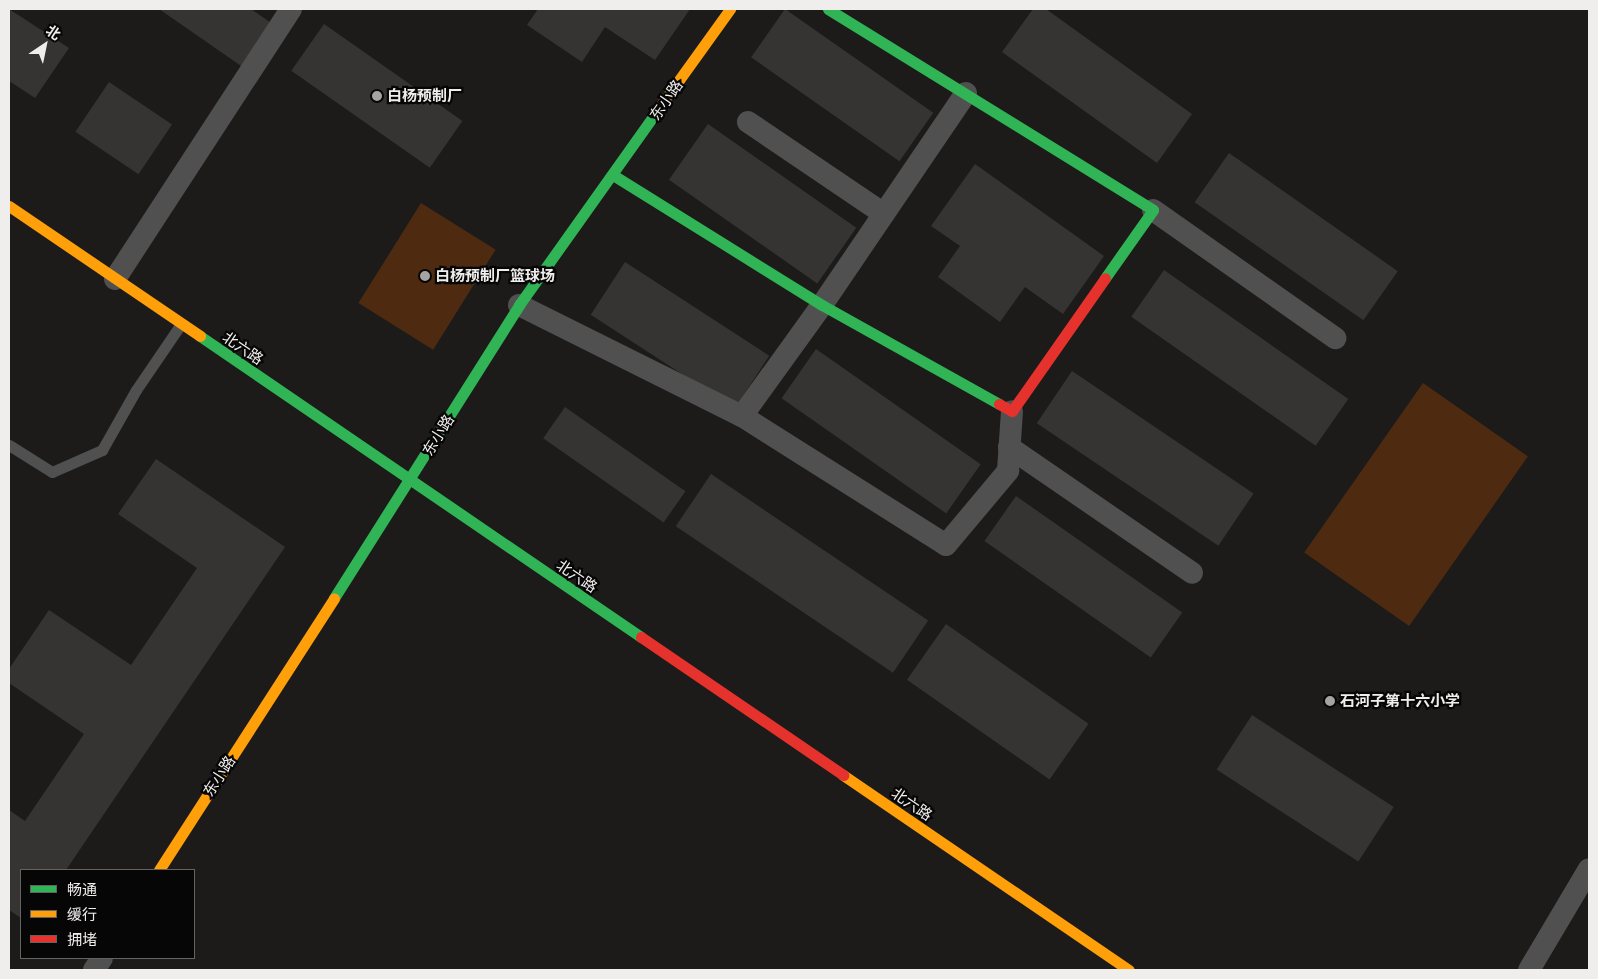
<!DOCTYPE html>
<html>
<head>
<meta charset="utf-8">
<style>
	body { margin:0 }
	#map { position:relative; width:1598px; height:979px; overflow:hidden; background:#1c1b1a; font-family:Commissioner,"Noto Sans SC",sans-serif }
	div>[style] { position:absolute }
	.green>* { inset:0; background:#4e2b10; transform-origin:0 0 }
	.building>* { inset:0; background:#353433; transform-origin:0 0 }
	.lane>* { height:11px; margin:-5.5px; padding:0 5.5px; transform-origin:5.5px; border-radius:5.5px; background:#505050 }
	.street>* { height:22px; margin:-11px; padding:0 11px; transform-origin:11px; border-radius:11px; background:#505050 }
	.fast>* { height:11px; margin:-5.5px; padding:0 5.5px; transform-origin:5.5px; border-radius:5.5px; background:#30b455 }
	.slow>* { height:11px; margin:-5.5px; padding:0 5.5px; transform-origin:5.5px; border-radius:5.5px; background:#ff9f0a }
	.jam>* { height:11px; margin:-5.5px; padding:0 5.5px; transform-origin:5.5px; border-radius:5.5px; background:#e5322d }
	.dots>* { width:14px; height:14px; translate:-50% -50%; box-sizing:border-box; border:2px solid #070606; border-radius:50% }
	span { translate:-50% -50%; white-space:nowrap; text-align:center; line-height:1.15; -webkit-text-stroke:4.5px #070606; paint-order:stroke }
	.poi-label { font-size:15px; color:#f0eeed; font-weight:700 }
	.left { translate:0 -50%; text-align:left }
	.street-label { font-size:15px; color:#f0eeed }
	.frame { position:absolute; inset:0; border:10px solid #f0eeed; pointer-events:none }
	.legend { position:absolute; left:20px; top:869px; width:175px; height:90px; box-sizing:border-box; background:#070606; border:1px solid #646362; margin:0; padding:6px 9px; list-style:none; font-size:15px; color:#f0eeed }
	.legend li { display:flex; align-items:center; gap:10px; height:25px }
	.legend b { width:25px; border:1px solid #646362 }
	.north { position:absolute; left:20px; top:20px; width:50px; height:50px; -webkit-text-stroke:4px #070606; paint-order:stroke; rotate:34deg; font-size:14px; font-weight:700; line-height:20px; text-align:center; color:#f0eeed }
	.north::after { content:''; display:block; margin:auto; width:18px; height:22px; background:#f0eeed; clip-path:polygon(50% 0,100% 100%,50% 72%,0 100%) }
</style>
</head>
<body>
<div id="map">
	<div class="green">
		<div style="left:421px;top:203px;width:88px;height:118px;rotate:32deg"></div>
		<div style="left:1423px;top:383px;width:128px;height:207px;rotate:35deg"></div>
	</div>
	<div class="building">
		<div style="clip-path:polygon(9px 9px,69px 48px,35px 98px,9px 81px)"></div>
		<div style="clip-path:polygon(159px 9px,251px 9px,274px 25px,244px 68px)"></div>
		<div style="clip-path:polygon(538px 9px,690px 9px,655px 60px,605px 27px,582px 62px,527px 25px)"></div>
		<div style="left:785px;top:9px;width:181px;height:59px;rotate:35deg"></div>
		<div style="clip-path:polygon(1033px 9px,1046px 9px,1192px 114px,1157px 163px,1002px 52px)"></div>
		<div style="left:324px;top:24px;width:169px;height:57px;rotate:35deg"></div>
		<div style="left:109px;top:82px;width:76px;height:60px;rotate:34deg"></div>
		<div style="left:708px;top:124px;width:181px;height:68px;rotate:35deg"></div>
		<div style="left:1229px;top:153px;width:206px;height:60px;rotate:35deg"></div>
		<div style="clip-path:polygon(975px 164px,1104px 256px,1063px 314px,1025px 287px,1000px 322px,938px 277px,960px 246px,931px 226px)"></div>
		<div style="left:625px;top:262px;width:172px;height:63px;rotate:33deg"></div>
		<div style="left:1164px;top:270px;width:225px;height:57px;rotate:35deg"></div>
		<div style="left:816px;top:349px;width:201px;height:60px;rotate:35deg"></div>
		<div style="left:1072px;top:371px;width:219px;height:63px;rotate:34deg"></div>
		<div style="left:565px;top:407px;width:147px;height:38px;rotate:35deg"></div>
		<div style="clip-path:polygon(156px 459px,285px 547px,66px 870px,21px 870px,21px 918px,9px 910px,9px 810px,25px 821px,84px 734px,9px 683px,9px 669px,49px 610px,131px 665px,197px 568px,118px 514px)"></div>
		<div style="left:711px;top:474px;width:262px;height:63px;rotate:34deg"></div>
		<div style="left:1016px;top:496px;width:203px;height:55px;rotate:35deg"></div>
		<div style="left:946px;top:624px;width:174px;height:68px;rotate:35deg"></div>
		<div style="left:1252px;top:715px;width:169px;height:65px;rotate:33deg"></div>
	</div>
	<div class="lane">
		<div style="left:9px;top:445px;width:51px;rotate:32.1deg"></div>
		<div style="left:52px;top:472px;width:55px;rotate:-23.7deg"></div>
		<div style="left:102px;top:450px;width:69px;rotate:-60.5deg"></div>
		<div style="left:136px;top:390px;width:80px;rotate:-55.7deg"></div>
	</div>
	<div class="street">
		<div style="left:966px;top:93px;width:256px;rotate:124.2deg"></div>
		<div style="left:822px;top:305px;width:137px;rotate:125.8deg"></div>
		<div style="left:742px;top:416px;width:241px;rotate:32.3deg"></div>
		<div style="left:946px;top:545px;width:97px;rotate:-50deg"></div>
		<div style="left:1008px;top:471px;width:60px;rotate:-86.2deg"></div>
		<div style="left:748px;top:122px;width:164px;rotate:34.1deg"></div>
		<div style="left:1153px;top:210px;width:223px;rotate:35.1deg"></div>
		<div style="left:115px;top:279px;width:322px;rotate:-56.9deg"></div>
		<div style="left:519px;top:305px;width:249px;rotate:26.5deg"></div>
		<div style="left:1009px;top:447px;width:222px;rotate:34.5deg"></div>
		<div style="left:94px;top:970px;width:14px;rotate:-56deg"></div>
		<div style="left:1529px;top:970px;width:117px;rotate:-59.3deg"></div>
	</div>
	<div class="fast">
		<div style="left:828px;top:9px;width:382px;rotate:31.7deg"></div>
		<div style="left:1153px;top:210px;width:83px;rotate:125.2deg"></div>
		<div style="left:613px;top:175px;width:246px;rotate:31.9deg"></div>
		<div style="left:822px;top:305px;width:203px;rotate:29.2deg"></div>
		<div style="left:200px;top:336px;width:534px;rotate:34.32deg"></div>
		<div style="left:334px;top:598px;width:347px;rotate:-57.7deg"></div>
		<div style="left:519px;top:305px;width:237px;rotate:-54.6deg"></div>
	</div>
	<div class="slow">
		<div style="left:656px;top:112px;width:127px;rotate:-54.3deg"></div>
		<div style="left:9px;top:206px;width:231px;rotate:34.2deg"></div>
		<div style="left:843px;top:775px;width:346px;rotate:34.3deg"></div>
		<div style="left:159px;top:870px;width:323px;rotate:-57.2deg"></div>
	</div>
	<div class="jam">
		<div style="left:999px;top:404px;width:15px;rotate:28deg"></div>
		<div style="left:1012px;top:411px;width:162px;rotate:-55deg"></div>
		<div style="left:641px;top:637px;width:245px;rotate:34.3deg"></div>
	</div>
	<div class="dots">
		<div style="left:377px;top:96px;background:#a6a4a3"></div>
		<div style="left:425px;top:276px;background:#a6a4a3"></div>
		<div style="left:1330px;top:701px;background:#a6a4a3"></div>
	</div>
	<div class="poi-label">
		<span class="left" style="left:387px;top:96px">白杨预制厂</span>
		<span class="left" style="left:435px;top:276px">白杨预制厂篮球场</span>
		<span class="left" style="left:1340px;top:701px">石河子第十六小学</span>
	</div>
	<div class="street-label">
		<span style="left:666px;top:100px;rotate:-55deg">东小路</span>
		<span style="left:243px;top:348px;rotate:34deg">北六路</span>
		<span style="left:438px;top:435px;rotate:-58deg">东小路</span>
		<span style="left:577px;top:576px;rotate:34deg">北六路</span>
		<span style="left:219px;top:776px;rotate:-57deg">东小路</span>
		<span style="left:912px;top:804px;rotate:34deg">北六路</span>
	</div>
	<div class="frame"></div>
	<ul class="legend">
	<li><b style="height:6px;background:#30b455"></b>畅通</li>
	<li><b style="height:6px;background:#ff9f0a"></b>缓行</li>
	<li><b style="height:6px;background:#e5322d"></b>拥堵</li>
	</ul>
	<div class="north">北</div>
</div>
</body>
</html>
